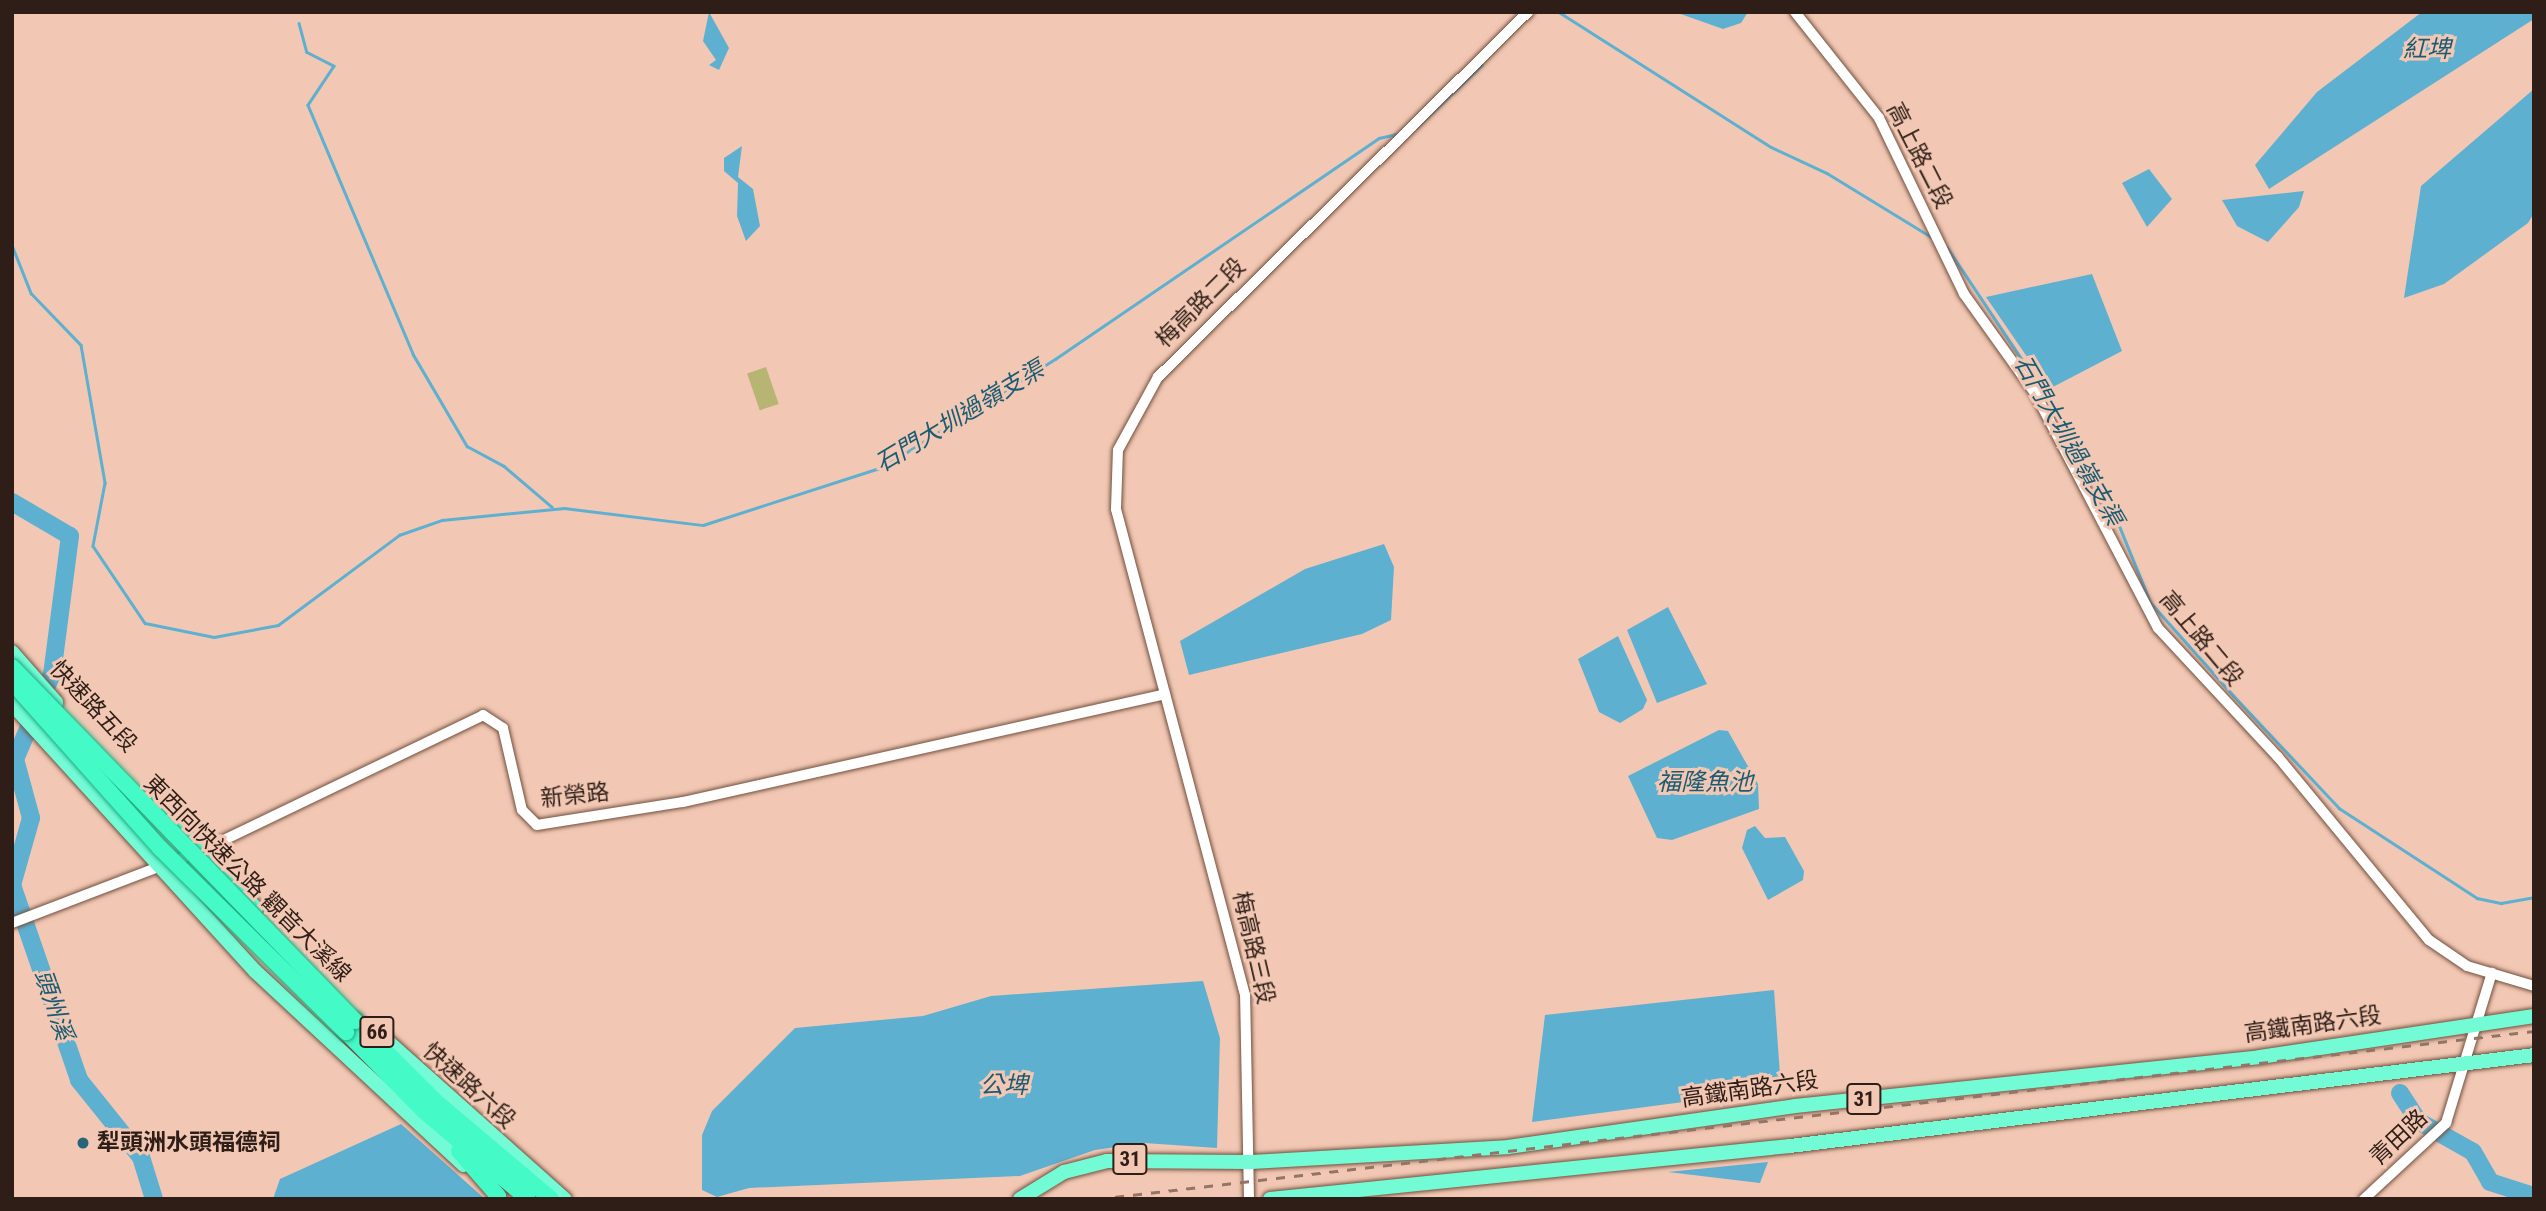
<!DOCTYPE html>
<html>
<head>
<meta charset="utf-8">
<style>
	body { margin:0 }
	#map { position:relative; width:2546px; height:1211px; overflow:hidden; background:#f2c8b4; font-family:"Roboto Condensed","Noto Sans TC",sans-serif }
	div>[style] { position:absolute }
	.green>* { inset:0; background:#b8b574; transform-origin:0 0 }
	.water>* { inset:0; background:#5eb0d1 }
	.stream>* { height:2.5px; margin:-1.25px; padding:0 1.25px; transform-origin:1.25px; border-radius:1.25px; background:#5eb0d1 }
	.river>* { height:18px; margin:-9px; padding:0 9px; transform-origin:9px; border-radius:9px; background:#5eb0d1 }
	.roads { filter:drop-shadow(0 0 2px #724f3e) drop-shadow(0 0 2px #724f3e) }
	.tertiary>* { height:10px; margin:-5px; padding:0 5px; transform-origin:5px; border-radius:5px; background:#fff }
	.primary>* { height:14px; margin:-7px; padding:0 7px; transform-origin:7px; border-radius:7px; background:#73fbd5 }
	.trunk>* { height:16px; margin:-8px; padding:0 8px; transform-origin:8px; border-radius:8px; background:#44fac7 }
	.rail>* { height:2.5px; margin-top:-1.25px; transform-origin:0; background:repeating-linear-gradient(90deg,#937568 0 9px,transparent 0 18px) }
	.bridges { filter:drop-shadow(0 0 2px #1eac80) drop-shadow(0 0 2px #1eac80) }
	.trunk-bridge>* { height:16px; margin:-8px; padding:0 8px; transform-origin:8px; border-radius:8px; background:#44fac7 }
	.dots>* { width:19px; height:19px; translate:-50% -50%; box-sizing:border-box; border:4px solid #f2c8b4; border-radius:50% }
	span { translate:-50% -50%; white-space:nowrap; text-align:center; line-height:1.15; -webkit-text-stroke:6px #f2c8b4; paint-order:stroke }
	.shield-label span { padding:2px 5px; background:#f2c8b4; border:2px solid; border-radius:5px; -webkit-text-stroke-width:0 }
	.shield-label { font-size:21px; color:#2e1e17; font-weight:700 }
	.street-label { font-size:23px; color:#2e1e17 }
	.poi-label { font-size:23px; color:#2e1e17; font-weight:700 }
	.left { translate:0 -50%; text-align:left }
	.water-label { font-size:24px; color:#1a5b72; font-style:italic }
	.frame { position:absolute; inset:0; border:14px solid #2e1e17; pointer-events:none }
</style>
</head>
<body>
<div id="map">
	<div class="green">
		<div style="left:766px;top:367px;width:39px;height:20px;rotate:71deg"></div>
	</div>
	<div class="water">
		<div style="clip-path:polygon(709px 12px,729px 48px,719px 70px,709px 65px,716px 60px,703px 41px)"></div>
		<div style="clip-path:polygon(1675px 12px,1748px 12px,1741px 23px,1723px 29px)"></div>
		<div style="clip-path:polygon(2422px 12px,2534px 12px,2534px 19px,2269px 189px,2255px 165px,2317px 92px)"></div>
		<div style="clip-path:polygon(2534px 89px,2534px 213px,2528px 223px,2444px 284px,2404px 298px,2421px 186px)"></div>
		<div style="clip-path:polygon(742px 146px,738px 177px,753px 189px,760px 226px,746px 241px,737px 216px,738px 183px,724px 171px,724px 158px)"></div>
		<div style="clip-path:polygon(2149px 169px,2172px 199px,2147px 227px,2122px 183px)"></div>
		<div style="clip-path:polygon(2304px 191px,2299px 207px,2268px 242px,2237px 226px,2222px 200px)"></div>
		<div style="clip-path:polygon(2092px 274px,2122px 351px,2049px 389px,1986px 297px)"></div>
		<div style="clip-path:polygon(1384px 544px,1394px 567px,1391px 620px,1362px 634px,1189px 675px,1180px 641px,1305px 569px)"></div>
		<div style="clip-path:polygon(1668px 607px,1707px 684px,1657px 703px,1627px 630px)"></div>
		<div style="clip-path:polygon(1618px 636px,1647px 700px,1643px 709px,1620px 723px,1599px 712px,1578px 659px)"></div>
		<div style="clip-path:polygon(1719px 730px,1728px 731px,1758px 784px,1759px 809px,1672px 840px,1657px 838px,1628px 776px)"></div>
		<div style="clip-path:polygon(1755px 826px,1765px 838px,1785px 837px,1804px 871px,1803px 880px,1768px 900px,1742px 848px,1747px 830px)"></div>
		<div style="clip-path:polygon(1203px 981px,1220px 1038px,1217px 1148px,1144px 1143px,1095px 1150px,1020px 1176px,749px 1188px,717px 1197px,702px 1190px,702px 1135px,712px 1111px,795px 1028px,923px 1016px,991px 996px)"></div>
		<div style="clip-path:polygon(1774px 990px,1781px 1089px,1532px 1122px,1545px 1015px)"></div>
		<div style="clip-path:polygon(401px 1124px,485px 1199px,273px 1199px,280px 1179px)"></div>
		<div style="clip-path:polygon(1768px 1162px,1760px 1183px,1668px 1172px)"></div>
	</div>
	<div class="stream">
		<div style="left:1559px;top:12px;width:251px;rotate:32.5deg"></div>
		<div style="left:1771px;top:147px;width:62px;rotate:24.9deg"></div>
		<div style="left:1827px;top:173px;width:124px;rotate:31.5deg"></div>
		<div style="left:299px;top:23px;width:30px;rotate:75deg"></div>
		<div style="left:307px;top:52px;width:30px;rotate:27deg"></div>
		<div style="left:334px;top:66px;width:47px;rotate:123.7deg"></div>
		<div style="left:308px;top:105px;width:270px;rotate:67.1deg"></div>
		<div style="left:413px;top:354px;width:107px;rotate:59.6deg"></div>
		<div style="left:467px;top:446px;width:42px;rotate:28.4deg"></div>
		<div style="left:504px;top:466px;width:63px;rotate:40.5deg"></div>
		<div style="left:1416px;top:128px;width:91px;rotate:-43.7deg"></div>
		<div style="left:12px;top:245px;width:52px;rotate:68.4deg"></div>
		<div style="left:31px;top:293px;width:72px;rotate:46.1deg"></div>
		<div style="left:81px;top:345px;width:140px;rotate:80.1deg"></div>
		<div style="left:105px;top:483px;width:64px;rotate:100.8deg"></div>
		<div style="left:93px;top:546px;width:93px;rotate:56deg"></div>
		<div style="left:145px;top:623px;width:70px;rotate:11.5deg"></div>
		<div style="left:214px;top:637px;width:65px;rotate:-10.6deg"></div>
		<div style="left:278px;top:625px;width:151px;rotate:-36.6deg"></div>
		<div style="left:399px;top:535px;width:46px;rotate:-19.2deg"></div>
		<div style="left:442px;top:520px;width:123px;rotate:-5.6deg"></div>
		<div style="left:564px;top:508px;width:140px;rotate:7deg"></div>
		<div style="left:703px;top:525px;width:189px;rotate:-17.9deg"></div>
		<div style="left:883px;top:467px;width:203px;rotate:-32.1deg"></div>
		<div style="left:1055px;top:359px;width:392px;rotate:-34.3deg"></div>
		<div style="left:1379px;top:138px;width:22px;rotate:-13deg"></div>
		<div style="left:1947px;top:247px;width:180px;rotate:56.3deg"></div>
		<div style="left:2047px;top:397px;width:136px;rotate:60deg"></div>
		<div style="left:2115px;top:515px;width:95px;rotate:67.8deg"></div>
		<div style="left:2151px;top:603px;width:125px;rotate:48.3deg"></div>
		<div style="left:2234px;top:696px;width:154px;rotate:46.8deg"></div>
		<div style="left:2339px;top:808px;width:165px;rotate:33.1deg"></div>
		<div style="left:2477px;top:898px;width:25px;rotate:12deg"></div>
		<div style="left:2501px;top:903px;width:34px;rotate:-10deg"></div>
	</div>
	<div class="river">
		<div style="left:12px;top:502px;width:67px;rotate:30.4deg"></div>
		<div style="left:70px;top:536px;width:139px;rotate:97.4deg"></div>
		<div style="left:52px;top:674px;width:93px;rotate:113.5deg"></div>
		<div style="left:15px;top:759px;width:61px;rotate:74.8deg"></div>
		<div style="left:31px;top:818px;width:70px;rotate:105.8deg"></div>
		<div style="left:12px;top:885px;width:206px;rotate:71deg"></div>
		<div style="left:79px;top:1080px;width:99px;rotate:51.2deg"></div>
		<div style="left:141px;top:1157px;width:44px;rotate:72.8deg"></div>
		<div style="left:2400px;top:1093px;width:33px;rotate:57deg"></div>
		<div style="left:2418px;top:1121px;width:63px;rotate:29.4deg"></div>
		<div style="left:2473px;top:1152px;width:34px;rotate:60deg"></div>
		<div style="left:2490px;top:1182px;width:46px;rotate:17.7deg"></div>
	</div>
	<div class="roads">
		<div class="tertiary">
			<div style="left:1795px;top:12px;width:135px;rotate:51.6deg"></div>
			<div style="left:1879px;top:118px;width:195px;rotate:64.2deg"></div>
			<div style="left:1964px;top:294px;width:122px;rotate:54.4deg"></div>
			<div style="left:2035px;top:393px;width:265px;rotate:62.4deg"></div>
			<div style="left:2158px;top:628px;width:176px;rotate:47.1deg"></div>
			<div style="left:2278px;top:757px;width:237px;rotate:50.5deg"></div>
			<div style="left:2429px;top:940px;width:46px;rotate:34.4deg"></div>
			<div style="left:2467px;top:966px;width:70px;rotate:16.6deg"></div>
			<div style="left:12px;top:923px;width:204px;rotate:-20.9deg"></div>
			<div style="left:203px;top:850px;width:311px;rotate:-25.7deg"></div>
			<div style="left:483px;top:715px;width:24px;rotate:33deg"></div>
			<div style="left:503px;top:728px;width:84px;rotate:77deg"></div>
			<div style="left:522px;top:810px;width:21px;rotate:45deg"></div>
			<div style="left:537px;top:825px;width:148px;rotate:-9deg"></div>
			<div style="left:683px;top:802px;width:494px;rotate:-12.6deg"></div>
			<div style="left:1249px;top:1199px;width:204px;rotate:-91.1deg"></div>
			<div style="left:1245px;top:995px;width:503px;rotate:-104.87deg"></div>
			<div style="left:1116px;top:509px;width:59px;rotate:-88.1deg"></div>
			<div style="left:1118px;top:450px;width:83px;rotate:-61.3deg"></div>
			<div style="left:1158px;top:377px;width:520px;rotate:-44.61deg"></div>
			<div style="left:2364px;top:1199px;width:112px;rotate:-42.8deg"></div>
			<div style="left:2446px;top:1123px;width:157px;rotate:-73deg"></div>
		</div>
		<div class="primary">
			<div style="left:12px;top:652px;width:67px;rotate:48.7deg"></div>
			<div style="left:12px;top:704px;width:361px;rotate:47.7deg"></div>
			<div style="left:255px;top:971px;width:285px;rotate:42.9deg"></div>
			<div style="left:153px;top:802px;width:148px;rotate:45.8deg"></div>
			<div style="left:375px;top:1030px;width:254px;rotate:41.7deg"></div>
			<div style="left:1020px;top:1199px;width:52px;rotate:-31.5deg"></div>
			<div style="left:1064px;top:1172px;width:44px;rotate:-14.3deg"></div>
			<div style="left:1107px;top:1161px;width:143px;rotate:0.4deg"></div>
			<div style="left:1250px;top:1162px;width:258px;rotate:-3.3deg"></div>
			<div style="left:1508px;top:1147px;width:290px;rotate:-8.1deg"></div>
			<div style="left:1795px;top:1106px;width:468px;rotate:-6deg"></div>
			<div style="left:2260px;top:1057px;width:277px;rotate:-8.5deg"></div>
			<div style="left:1270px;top:1199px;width:523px;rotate:-5.82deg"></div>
			<div style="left:1790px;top:1146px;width:750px;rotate:-6.97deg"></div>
		</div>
		<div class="trunk">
			<div style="left:355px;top:1021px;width:112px;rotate:45deg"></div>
			<div style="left:434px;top:1100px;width:153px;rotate:40.2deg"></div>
			<div style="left:346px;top:1032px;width:112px;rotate:45.4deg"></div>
			<div style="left:425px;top:1112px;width:135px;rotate:40.2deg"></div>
			<div style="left:459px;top:1151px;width:60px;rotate:49.1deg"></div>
		</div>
	</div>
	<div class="rail">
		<div style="left:1097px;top:1199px;width:1447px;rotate:-6.67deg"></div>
	</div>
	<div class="bridges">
		<div class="trunk-bridge">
			<div style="left:12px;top:667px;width:493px;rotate:45.9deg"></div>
			<div style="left:12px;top:682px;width:222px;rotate:48.3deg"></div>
			<div style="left:160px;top:848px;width:262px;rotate:44.7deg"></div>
		</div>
	</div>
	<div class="dots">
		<div style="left:83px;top:1143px;background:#27657b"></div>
	</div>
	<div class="shield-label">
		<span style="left:377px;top:1032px">66</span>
		<span style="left:1864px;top:1099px">31</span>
		<span style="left:1130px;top:1159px">31</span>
	</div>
	<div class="street-label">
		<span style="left:1919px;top:156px;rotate:63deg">高上路二段</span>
		<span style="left:1201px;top:303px;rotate:-45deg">梅高路二段</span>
		<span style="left:2201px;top:639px;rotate:50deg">高上路二段</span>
		<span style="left:93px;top:707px;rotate:47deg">快速路五段</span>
		<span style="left:575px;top:796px;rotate:-6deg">新榮路</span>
		<span style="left:247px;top:879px;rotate:45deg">東西向快速公路 觀音大溪線</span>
		<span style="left:1253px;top:948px;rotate:77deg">梅高路三段</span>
		<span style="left:2313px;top:1025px;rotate:-8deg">高鐵南路六段</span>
		<span style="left:469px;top:1086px;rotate:42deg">快速路六段</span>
		<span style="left:1750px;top:1090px;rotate:-8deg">高鐵南路六段</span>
		<span style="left:2399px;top:1138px;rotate:-43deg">青田路</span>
	</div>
	<div class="poi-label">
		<span class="left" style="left:97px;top:1143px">犁頭洲水頭福德祠</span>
	</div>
	<div class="water-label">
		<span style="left:2427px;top:50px">紅埤</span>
		<span style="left:960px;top:417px;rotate:-31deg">石門大圳過嶺支渠</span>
		<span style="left:2068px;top:441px;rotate:60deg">石門大圳過嶺支渠</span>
		<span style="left:1705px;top:783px">福隆魚池</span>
		<span style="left:53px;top:1005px;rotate:71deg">頭州溪</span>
		<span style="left:1004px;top:1086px">公埤</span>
	</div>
	<div class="frame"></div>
</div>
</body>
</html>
